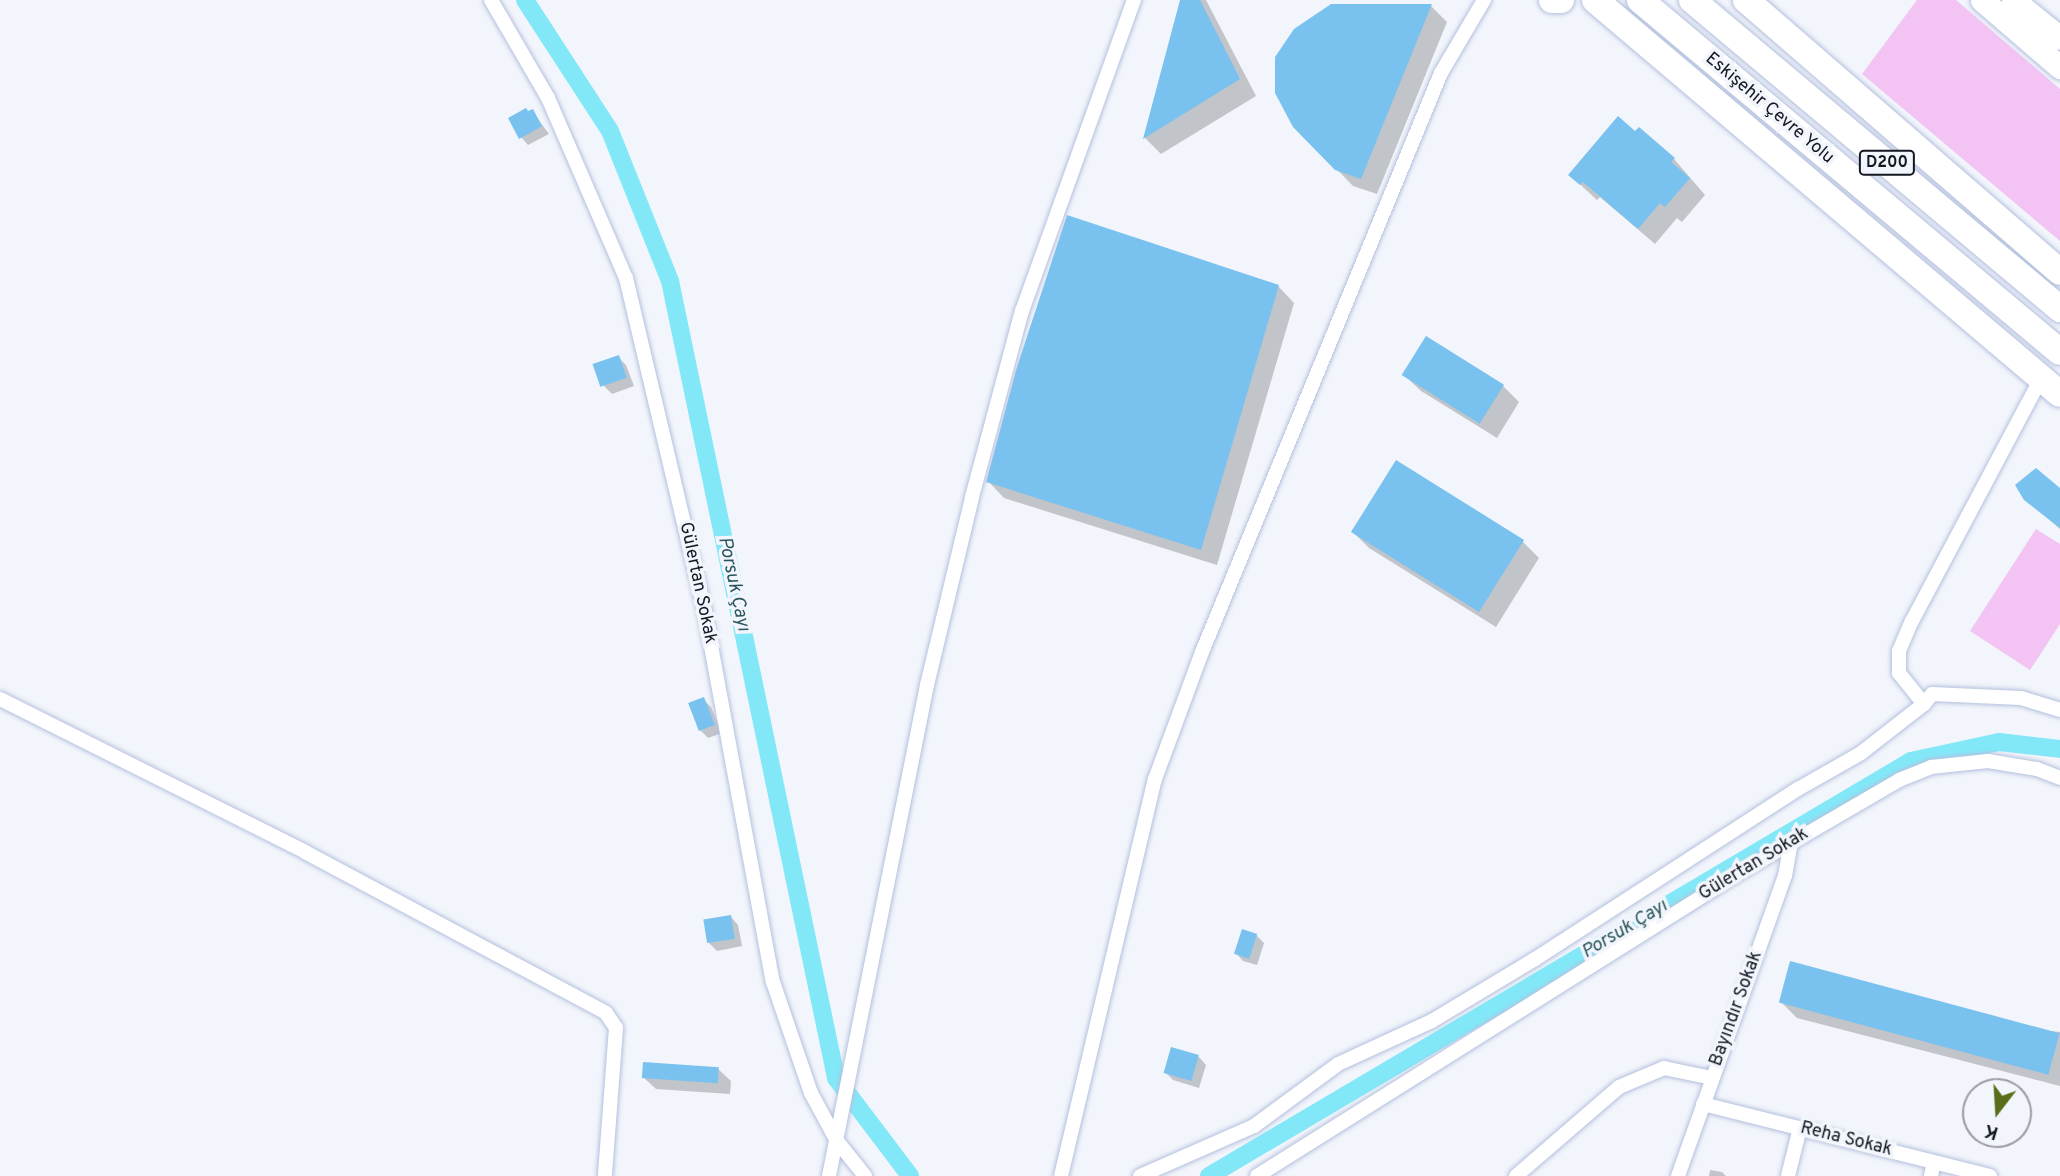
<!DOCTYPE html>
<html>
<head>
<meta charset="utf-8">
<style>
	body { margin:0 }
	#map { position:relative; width:2060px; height:1176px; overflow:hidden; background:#f2f5fb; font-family:Overpass,sans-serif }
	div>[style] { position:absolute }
	.green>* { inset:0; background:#f2c3f3 }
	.shadow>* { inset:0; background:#0003 }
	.canal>* { height:18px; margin:-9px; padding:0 9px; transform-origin:9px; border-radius:9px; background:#82e8f8 }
	.building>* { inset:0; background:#79c1ef; transform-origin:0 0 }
	.roads { filter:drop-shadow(0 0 2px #b4c0de) drop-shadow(0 0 2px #b4c0de) }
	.street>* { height:14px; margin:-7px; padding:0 7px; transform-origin:7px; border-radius:7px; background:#fff }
	.primary>* { height:23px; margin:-11.5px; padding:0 11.5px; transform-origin:11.5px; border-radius:11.5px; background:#fff }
	.highway>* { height:26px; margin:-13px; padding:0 13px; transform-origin:13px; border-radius:13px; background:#fff }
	span { translate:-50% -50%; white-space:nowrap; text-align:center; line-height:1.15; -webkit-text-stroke:7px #f2f5fb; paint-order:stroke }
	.shield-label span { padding:2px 5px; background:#f2f5fb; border:2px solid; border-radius:5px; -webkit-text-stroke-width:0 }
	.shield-label { font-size:16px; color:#131721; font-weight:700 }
	.street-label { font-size:18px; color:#131721 }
	.water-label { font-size:19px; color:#29565d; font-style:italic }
	.north { position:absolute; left:1962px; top:1078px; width:70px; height:70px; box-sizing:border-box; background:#f2f5fb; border:2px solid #999ca4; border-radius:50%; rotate:197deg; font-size:19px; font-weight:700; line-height:28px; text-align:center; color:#131721 }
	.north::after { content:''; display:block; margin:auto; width:24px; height:32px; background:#5a6d1a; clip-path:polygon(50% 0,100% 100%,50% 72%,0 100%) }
</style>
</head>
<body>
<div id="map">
	<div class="green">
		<div style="clip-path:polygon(1917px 0,1956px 0,2060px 89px,2060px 241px,1862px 74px)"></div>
		<div style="clip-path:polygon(2036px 529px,2060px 544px,2060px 624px,2030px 670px,1970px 631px)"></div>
	</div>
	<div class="shadow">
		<div style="clip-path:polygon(1182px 0,1206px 0,1256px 96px,1161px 154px,1145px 138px)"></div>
		<div style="clip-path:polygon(1431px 6px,1447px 22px,1377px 194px,1353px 186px,1295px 126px)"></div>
		<div style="clip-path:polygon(532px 111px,549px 134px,528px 145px,521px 137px,528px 113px)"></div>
		<div style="clip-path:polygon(1674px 159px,1705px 195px,1682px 222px,1677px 218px,1655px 244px,1600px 197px,1597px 200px,1570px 175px)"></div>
		<div style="clip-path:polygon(1278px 286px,1294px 303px,1217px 565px,1004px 498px,988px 481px)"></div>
		<div style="clip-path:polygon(1427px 339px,1503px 386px,1519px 402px,1497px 438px,1421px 391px,1404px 375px)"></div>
		<div style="clip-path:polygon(618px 357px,626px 365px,634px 386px,612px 394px,604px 386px,596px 365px)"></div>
		<div style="clip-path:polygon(1396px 463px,1523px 542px,1539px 558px,1496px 627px,1369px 548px,1353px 532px)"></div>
		<div style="clip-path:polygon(2060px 490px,2060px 529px,2025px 499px)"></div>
		<div style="clip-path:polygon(703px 699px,711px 707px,722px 733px,708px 738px,700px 730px)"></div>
		<div style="clip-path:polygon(731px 917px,738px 925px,742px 946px,717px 951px,709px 943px)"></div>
		<div style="clip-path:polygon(1256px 935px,1264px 943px,1257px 965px,1243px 961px,1236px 953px)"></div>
		<div style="clip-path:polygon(1781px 1002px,2060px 1032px,2060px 1086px,1797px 1018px)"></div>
		<div style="clip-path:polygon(1172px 1049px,1199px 1057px,1206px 1065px,1199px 1088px,1173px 1080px,1165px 1072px)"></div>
		<div style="clip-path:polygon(718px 1069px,731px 1081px,730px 1094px,656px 1089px,643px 1077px)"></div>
		<div style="clip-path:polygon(1710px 1170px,1722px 1172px,1726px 1176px,1709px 1176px)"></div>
	</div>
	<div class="canal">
		<div style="left:525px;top:0;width:156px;rotate:57deg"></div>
		<div style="left:610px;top:131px;width:162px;rotate:68.2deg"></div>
		<div style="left:670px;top:281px;width:814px;rotate:78.23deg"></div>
		<div style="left:836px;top:1078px;width:123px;rotate:52.9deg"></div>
		<div style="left:1209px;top:1176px;width:815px;rotate:-30.59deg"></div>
		<div style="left:1911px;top:761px;width:90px;rotate:-12.2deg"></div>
		<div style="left:1999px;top:742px;width:61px;rotate:6.5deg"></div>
	</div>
	<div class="building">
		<div style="clip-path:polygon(1180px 0,1200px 0,1240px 79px,1143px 139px)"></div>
		<div style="clip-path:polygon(1331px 4px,1432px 4px,1361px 179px,1335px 170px,1293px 127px,1275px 93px,1275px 57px,1294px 29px)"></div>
		<div style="clip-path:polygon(526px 108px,528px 111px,533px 109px,542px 126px,519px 139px,508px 118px)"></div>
		<div style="clip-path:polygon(1618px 116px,1635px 131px,1639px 127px,1675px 158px,1671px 162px,1690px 178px,1665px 207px,1660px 203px,1638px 229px,1583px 182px,1580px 185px,1568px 175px)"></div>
		<div style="clip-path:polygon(1067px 215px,1279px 285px,1201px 550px,986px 482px,1016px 370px)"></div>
		<div style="left:1426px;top:336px;width:92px;height:46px;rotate:32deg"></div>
		<div style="left:619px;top:355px;width:24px;height:28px;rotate:71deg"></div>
		<div style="left:1396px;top:460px;width:151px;height:85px;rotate:32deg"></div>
		<div style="clip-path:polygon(2036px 468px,2060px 488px,2060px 528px,2024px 500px,2015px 485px)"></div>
		<div style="left:704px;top:697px;width:30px;height:17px;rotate:69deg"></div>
		<div style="left:731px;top:915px;width:24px;height:28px;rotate:81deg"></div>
		<div style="left:1242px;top:929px;width:16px;height:26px;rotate:18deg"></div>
		<div style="left:1790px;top:961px;width:279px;height:43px;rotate:15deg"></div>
		<div style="left:1171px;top:1047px;width:29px;height:27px;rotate:16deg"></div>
		<div style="left:643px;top:1062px;width:76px;height:16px;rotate:4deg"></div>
	</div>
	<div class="roads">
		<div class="street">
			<div style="left:491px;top:0;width:113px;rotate:59.8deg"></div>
			<div style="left:548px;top:98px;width:196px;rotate:66.6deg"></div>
			<div style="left:626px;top:278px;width:344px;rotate:76.7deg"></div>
			<div style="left:705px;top:613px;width:375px;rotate:79.6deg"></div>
			<div style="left:773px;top:982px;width:117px;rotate:71.1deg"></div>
			<div style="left:811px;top:1093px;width:55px;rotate:61.6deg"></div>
			<div style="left:837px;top:1141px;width:45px;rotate:51.3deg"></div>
			<div style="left:0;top:699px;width:341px;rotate:26.6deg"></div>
			<div style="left:305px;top:852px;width:341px;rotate:28.1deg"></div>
			<div style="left:606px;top:1013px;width:18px;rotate:56deg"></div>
			<div style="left:616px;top:1028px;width:148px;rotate:94.3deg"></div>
			<div style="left:1924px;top:704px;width:40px;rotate:-129deg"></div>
			<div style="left:1899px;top:673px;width:22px;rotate:-90deg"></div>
			<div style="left:1899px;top:651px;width:33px;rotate:-67deg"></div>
			<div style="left:1912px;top:621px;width:275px;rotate:-62deg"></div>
			<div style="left:1703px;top:1104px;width:296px;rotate:14.1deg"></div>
			<div style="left:829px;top:1176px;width:501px;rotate:-78.71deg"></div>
			<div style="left:927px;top:685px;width:193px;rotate:-76.5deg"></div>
			<div style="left:972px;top:497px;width:193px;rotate:-75deg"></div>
			<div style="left:1022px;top:311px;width:331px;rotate:-70.2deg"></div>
			<div style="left:1061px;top:1176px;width:408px;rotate:-76.7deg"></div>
			<div style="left:1155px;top:779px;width:135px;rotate:-69.7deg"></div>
			<div style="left:1202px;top:652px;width:626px;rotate:-67.57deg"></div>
			<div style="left:1441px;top:73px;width:85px;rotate:-59.5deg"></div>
			<div style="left:1140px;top:1176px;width:124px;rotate:-23.7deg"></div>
			<div style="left:1254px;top:1126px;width:104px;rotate:-36.4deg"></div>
			<div style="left:1338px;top:1064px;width:103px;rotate:-24.6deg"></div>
			<div style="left:1432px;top:1021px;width:120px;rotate:-31deg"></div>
			<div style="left:1535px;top:959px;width:313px;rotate:-32.9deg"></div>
			<div style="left:1798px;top:789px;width:73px;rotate:-29.7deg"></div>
			<div style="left:1861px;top:753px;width:80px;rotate:-37.9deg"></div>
			<div style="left:1924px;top:704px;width:13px;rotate:-51deg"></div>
			<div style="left:1932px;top:694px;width:89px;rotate:2.6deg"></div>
			<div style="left:2021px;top:698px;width:41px;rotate:17.1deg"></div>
			<div style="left:1257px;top:1176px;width:566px;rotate:-32.14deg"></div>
			<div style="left:1736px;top:875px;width:189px;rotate:-30.2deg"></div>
			<div style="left:1899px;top:780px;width:35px;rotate:-22deg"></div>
			<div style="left:1931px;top:767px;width:57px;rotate:-6deg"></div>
			<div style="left:1988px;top:761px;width:50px;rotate:9.3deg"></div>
			<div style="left:2037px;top:769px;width:25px;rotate:21deg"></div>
			<div style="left:1516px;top:1176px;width:136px;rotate:-40.8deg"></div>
			<div style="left:1619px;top:1087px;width:49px;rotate:-22.9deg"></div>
			<div style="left:1664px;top:1068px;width:49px;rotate:11.8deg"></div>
			<div style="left:1678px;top:1176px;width:319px;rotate:-70.4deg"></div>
			<div style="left:1785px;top:876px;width:35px;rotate:-80deg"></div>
			<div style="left:1788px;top:1176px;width:49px;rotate:-76deg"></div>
			<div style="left:1931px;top:1176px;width:14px;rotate:-78deg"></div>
		</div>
		<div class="primary">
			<div style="left:1982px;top:0;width:103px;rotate:40.7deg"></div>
			<div style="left:2013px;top:0;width:60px;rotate:39deg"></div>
		</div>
		<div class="highway">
			<div style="left:1552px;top:0;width:9px"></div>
			<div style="left:1595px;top:0;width:609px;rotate:40.28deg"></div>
			<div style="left:1640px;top:0;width:548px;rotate:39.97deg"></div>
			<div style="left:1692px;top:0;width:481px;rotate:40deg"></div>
			<div style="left:1746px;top:0;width:415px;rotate:40.9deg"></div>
		</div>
	</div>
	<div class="shield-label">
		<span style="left:1887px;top:163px">D200</span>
	</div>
	<div class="street-label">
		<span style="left:1769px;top:109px;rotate:40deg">Eskişehir Çevre Yolu</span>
		<span style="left:697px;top:583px;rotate:78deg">Gülertan Sokak</span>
		<span style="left:1754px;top:865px;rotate:-31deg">Gülertan Sokak</span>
		<span style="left:1737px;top:1009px;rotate:-70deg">Bayındır Sokak</span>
		<span style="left:1846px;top:1140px;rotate:14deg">Reha Sokak</span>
	</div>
	<div class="water-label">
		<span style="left:733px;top:584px;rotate:78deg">Porsuk Çayı</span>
		<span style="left:1625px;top:930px;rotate:-31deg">Porsuk Çayı</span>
	</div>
	<div class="north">K</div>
</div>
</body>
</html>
